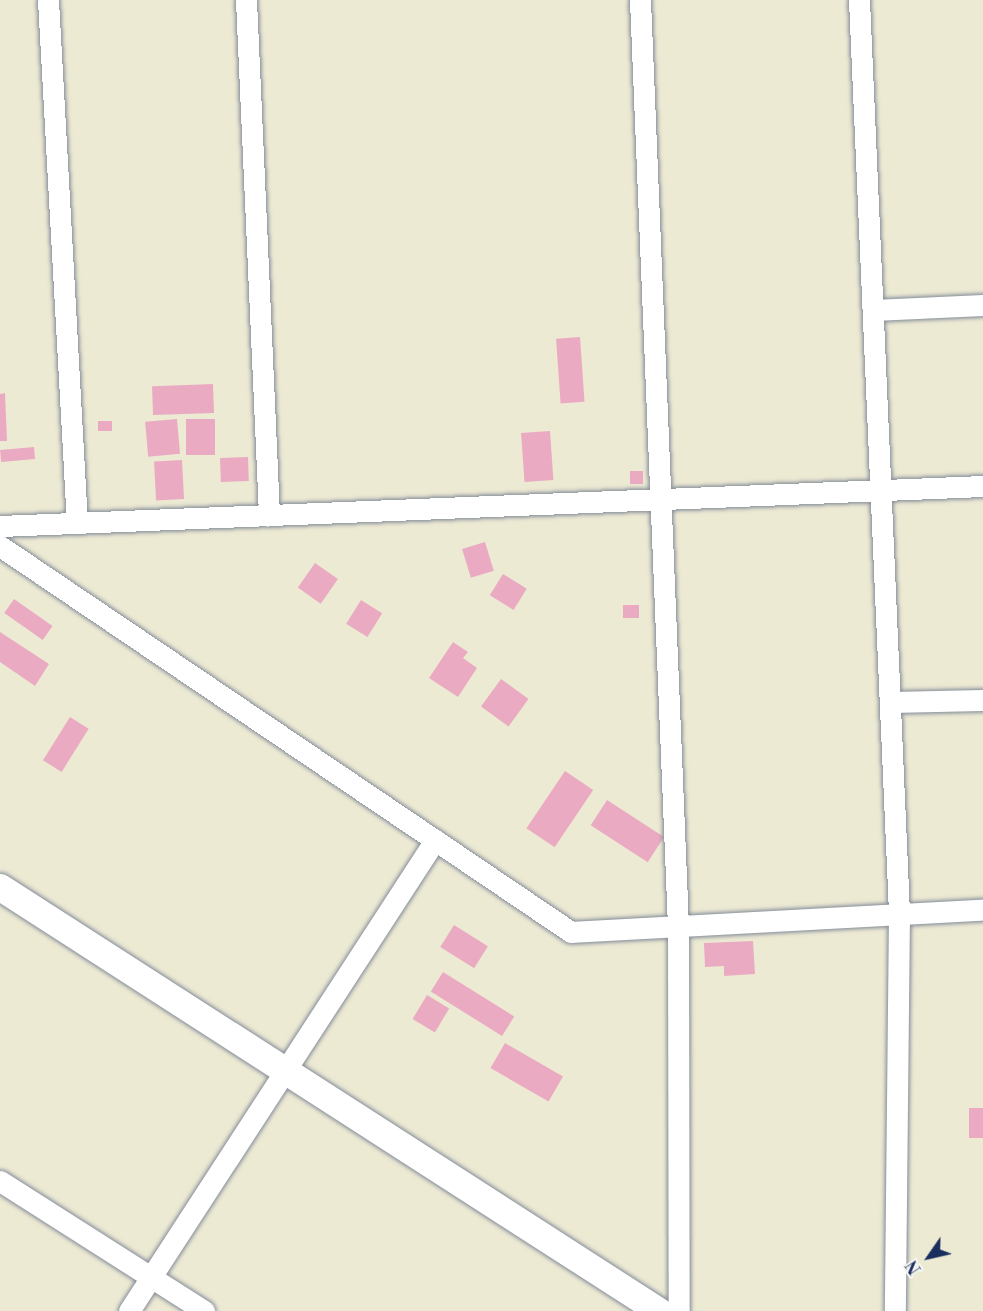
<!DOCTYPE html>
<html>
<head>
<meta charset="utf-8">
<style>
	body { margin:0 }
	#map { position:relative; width:983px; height:1311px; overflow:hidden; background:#edead4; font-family:"Libre Bodoni",serif }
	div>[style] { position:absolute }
	.building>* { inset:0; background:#eaabc2; transform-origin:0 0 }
	.roads { filter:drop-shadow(0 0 2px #848c99) drop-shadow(0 0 2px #848c99) }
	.minor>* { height:21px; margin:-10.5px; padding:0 10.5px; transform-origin:10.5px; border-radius:10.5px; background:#fff }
	.tertiary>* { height:27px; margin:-13.5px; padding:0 13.5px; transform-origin:13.5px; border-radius:13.5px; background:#fff }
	span { translate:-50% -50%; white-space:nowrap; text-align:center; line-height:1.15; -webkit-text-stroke:4.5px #f6f6f2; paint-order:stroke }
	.north { position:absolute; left:899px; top:1227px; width:60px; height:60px; -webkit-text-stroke:4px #f6f6f2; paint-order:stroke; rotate:236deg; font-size:16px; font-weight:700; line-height:24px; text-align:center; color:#1b2f5e }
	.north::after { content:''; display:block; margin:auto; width:21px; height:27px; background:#1b2f5e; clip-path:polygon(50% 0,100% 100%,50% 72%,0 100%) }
</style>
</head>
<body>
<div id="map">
	<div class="building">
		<div style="left:580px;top:337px;width:65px;height:24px;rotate:86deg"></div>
		<div style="left:213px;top:384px;width:29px;height:61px;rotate:88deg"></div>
		<div style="clip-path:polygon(5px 393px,7px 441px,0 441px,0 394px)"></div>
		<div style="left:177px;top:419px;width:35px;height:32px;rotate:85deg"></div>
		<div style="left:186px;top:419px;width:29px;height:36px"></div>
		<div style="left:112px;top:421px;width:10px;height:14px;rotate:90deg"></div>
		<div style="left:550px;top:431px;width:49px;height:29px;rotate:86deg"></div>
		<div style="left:34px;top:447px;width:12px;height:34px;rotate:85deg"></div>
		<div style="left:248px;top:457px;width:24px;height:28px;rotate:88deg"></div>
		<div style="left:182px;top:460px;width:39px;height:28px;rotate:87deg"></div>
		<div style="left:630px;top:471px;width:13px;height:13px"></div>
		<div style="left:485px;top:542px;width:30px;height:24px;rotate:73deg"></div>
		<div style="left:315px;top:563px;width:28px;height:30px;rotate:35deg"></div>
		<div style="left:503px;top:574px;width:28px;height:25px;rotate:32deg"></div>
		<div style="left:14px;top:599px;width:47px;height:17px;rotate:35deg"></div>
		<div style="left:361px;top:600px;width:25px;height:28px;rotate:32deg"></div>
		<div style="left:623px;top:605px;width:16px;height:13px"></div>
		<div style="clip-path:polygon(0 632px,49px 664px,35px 686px,0 662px)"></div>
		<div style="clip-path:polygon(453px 642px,468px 652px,463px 658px,477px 668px,458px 697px,429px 678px)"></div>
		<div style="left:501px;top:679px;width:34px;height:34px;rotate:36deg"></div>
		<div style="left:70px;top:717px;width:22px;height:51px;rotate:32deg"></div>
		<div style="left:565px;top:771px;width:34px;height:69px;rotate:34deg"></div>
		<div style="left:607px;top:800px;width:68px;height:30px;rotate:33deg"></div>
		<div style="left:454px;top:925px;width:40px;height:26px;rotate:32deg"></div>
		<div style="clip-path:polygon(753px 941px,755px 974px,724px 976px,724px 966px,705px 967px,704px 943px)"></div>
		<div style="left:443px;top:972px;width:84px;height:23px;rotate:32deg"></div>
		<div style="left:427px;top:995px;width:26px;height:28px;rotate:31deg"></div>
		<div style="left:505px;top:1043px;width:67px;height:29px;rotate:30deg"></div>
		<div style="left:969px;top:1108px;width:14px;height:30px"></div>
	</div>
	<div class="roads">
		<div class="minor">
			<div style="left:48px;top:0;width:524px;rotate:86.83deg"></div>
			<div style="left:246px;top:0;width:516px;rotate:87.44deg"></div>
			<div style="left:640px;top:0;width:927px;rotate:87.65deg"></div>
			<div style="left:678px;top:926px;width:385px;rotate:89.9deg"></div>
			<div style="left:859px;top:0;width:913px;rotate:87.49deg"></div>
			<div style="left:899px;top:912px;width:399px;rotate:90.6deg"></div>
			<div style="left:873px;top:310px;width:110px;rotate:-2.6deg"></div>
			<div style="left:0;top:526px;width:984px;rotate:-2.33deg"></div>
			<div style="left:0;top:546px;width:689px;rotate:34.06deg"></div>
			<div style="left:571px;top:932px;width:413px;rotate:-3.1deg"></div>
			<div style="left:890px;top:702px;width:93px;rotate:-1.2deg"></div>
			<div style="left:0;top:1181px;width:242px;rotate:32.5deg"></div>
			<div style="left:129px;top:1311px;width:562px;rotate:-56.99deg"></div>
		</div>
		<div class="tertiary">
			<div style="left:0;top:887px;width:784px;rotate:32.76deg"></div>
		</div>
	</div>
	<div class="north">N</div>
</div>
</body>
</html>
